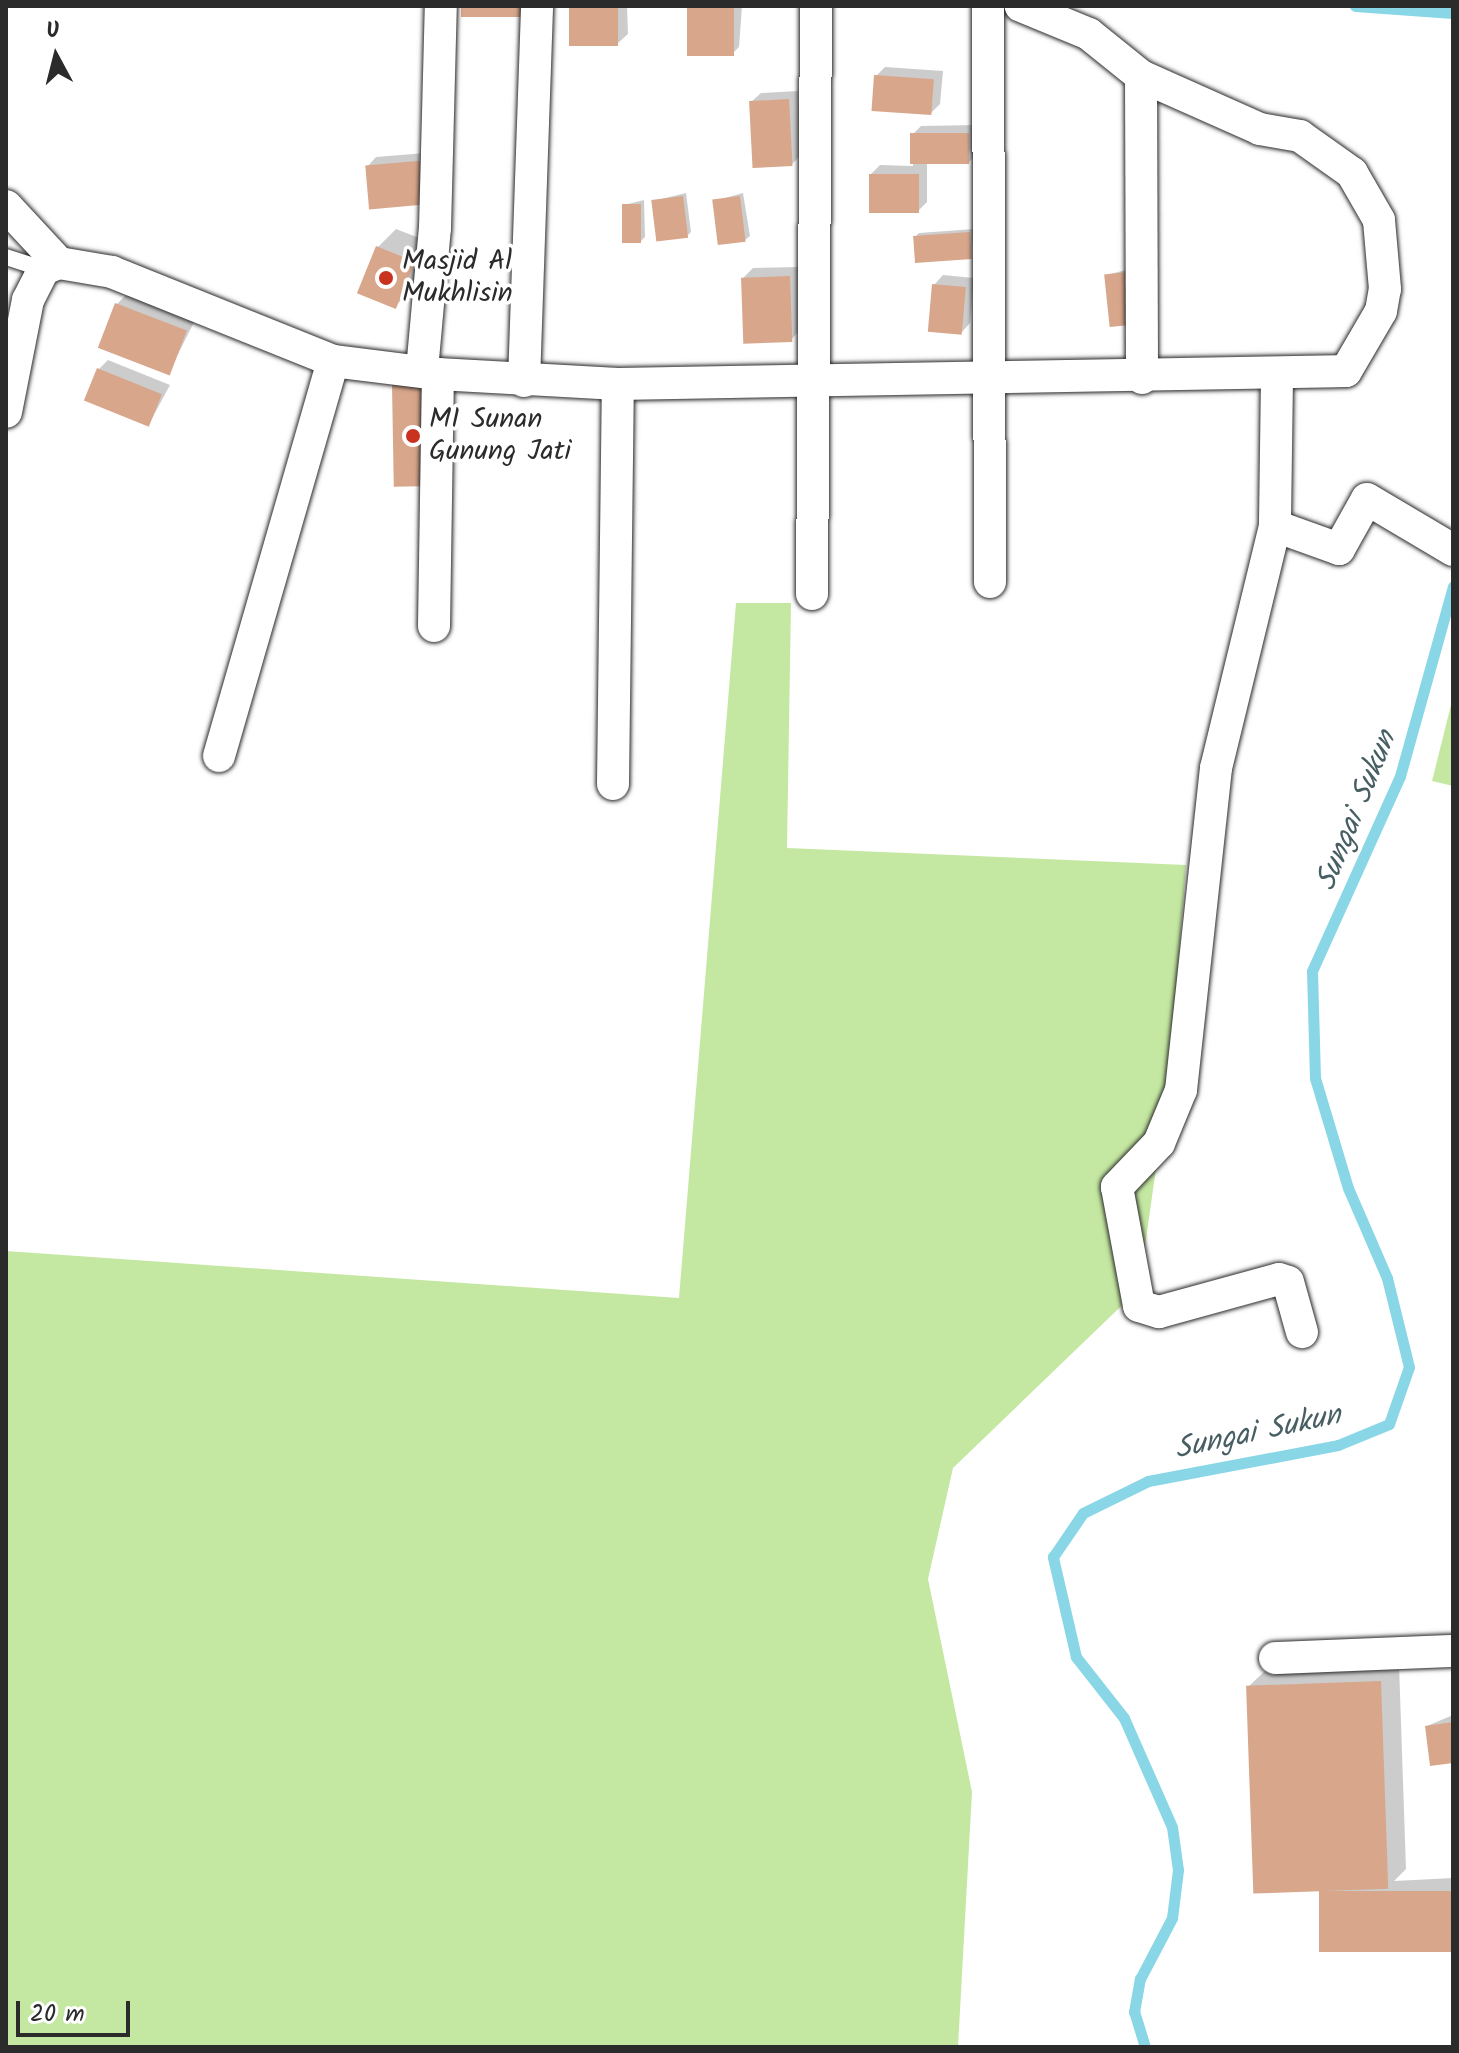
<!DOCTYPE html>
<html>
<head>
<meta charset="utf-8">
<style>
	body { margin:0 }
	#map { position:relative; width:1459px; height:2053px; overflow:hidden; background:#fff; font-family:Kalam,sans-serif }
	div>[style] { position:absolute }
	.green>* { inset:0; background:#c4e8a1 }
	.shadow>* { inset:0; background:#0003 }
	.stream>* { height:11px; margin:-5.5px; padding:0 5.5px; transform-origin:5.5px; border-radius:5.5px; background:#88d6e6 }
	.building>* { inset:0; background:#d8a68b; transform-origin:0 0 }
	.roads { filter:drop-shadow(0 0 2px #2b2b2b) drop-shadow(0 0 2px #2b2b2b) }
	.lane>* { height:16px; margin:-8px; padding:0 8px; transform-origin:8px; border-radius:8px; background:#fff }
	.street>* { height:32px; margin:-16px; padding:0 16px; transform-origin:16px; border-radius:16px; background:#fff }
	.dots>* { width:22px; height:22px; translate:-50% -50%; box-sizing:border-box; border:4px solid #fff; border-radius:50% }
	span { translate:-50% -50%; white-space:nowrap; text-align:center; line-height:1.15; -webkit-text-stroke:7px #fff; paint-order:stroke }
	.poi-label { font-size:28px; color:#2b2b2b }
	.left { translate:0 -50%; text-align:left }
	.water-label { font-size:30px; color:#475e63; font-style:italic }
	.frame { position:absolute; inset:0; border:8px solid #2b2b2b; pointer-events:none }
	.north { position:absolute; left:16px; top:16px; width:80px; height:80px; -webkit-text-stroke:6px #fff; paint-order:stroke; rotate:353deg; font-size:22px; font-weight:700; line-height:32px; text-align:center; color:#2b2b2b }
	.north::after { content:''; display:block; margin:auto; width:28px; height:36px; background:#2b2b2b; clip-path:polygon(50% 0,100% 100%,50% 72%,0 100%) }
	.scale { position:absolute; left:16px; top:2001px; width:114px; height:36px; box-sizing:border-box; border:4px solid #2b2b2b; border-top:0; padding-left:10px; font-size:24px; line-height:28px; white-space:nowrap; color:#2b2b2b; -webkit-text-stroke:6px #fff; paint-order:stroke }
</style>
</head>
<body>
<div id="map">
	<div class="green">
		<div style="clip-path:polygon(736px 603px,791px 603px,787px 848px,1186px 865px,1170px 1069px,1139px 1289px,953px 1468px,928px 1579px,972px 1792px,958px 2047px,6px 2047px,6px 1251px,679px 1298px)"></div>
		<div style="clip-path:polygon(1453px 697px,1453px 786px,1432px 781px)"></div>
	</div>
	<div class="shadow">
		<div style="clip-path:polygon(571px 6px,627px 6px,628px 34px,618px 43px)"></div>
		<div style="clip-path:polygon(689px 6px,742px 6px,739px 47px,730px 56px)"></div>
		<div style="clip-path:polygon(885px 67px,943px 71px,940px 104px,931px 113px,876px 76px)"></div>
		<div style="clip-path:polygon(798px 91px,801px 155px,792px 164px,751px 102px,761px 93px)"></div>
		<div style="clip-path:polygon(977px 125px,978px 153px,969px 162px,927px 162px,927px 202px,918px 211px,871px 174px,880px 165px,913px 166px,912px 135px,921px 126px)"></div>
		<div style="clip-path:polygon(438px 152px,442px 193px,367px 167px,376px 157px)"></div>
		<div style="clip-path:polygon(686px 193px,691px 232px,687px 236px,653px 201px)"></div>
		<div style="clip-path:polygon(743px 193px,750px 236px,745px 240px,714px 201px)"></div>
		<div style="clip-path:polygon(644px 200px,645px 237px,641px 241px,624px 205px)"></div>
		<div style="clip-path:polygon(396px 229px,432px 243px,414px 288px,395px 306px,378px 247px)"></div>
		<div style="clip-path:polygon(974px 229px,971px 257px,915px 237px,919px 233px)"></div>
		<div style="clip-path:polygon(799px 267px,800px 330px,791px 340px,743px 278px,753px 268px)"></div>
		<div style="clip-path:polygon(1130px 269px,1136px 319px,1106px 275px)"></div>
		<div style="clip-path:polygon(943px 275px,974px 278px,970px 323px,961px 333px,934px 285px)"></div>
		<div style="clip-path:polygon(126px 295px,195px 320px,169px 372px,117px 304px)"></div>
		<div style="clip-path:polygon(108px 360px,170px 385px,149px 424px,99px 369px)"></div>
		<div style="clip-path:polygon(1399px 1664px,1406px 1869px,1394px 1881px,1453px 1878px,1453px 1950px,1321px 1897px,1329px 1889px,1248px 1687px,1267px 1669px)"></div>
		<div style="clip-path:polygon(1453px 1715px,1453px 1761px,1427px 1726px)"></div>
	</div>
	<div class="stream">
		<div style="left:1355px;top:6px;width:98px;rotate:4.1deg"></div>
		<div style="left:1145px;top:2047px;width:37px;rotate:-107deg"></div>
		<div style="left:1134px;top:2012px;width:34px;rotate:-80deg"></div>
		<div style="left:1140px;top:1979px;width:69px;rotate:-62.3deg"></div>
		<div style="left:1172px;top:1918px;width:48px;rotate:-82.9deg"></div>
		<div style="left:1178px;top:1870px;width:43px;rotate:-97.9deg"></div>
		<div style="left:1172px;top:1827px;width:119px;rotate:-113.8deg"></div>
		<div style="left:1124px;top:1718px;width:78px;rotate:-128.2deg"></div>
		<div style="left:1076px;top:1657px;width:103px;rotate:-103deg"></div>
		<div style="left:1053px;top:1557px;width:53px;rotate:-55.7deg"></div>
		<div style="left:1083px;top:1513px;width:72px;rotate:-26.2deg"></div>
		<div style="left:1148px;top:1481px;width:193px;rotate:-10.7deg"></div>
		<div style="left:1338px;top:1445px;width:55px;rotate:-22.4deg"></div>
		<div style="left:1389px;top:1424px;width:60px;rotate:-70.7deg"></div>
		<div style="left:1409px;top:1367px;width:92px;rotate:-103.9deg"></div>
		<div style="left:1387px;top:1278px;width:98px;rotate:-113.4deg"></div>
		<div style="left:1348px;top:1188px;width:115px;rotate:-106.7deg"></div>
		<div style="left:1315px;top:1078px;width:107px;rotate:-91.6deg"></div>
		<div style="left:1312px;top:971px;width:214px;rotate:-65.7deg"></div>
		<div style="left:1400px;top:776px;width:197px;rotate:-74.4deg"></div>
	</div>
	<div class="building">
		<div style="left:461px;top:6px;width:67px;height:11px"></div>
		<div style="left:569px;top:6px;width:49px;height:40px"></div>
		<div style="left:687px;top:6px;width:47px;height:50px"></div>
		<div style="left:874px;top:75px;width:60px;height:36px;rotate:4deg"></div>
		<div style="left:789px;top:99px;width:67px;height:40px;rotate:87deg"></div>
		<div style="left:969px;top:133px;width:31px;height:59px;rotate:90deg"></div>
		<div style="left:429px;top:160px;width:44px;height:64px;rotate:85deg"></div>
		<div style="left:869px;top:174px;width:50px;height:39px"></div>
		<div style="left:683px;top:196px;width:42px;height:32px;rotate:83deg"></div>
		<div style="left:740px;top:196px;width:46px;height:28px;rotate:83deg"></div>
		<div style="left:622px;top:204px;width:19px;height:39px"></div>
		<div style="left:970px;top:232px;width:27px;height:57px;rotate:86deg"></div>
		<div style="left:376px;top:246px;width:42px;height:51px;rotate:22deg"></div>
		<div style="left:1127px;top:272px;width:53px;height:23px;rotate:84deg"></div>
		<div style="left:790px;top:276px;width:66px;height:49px;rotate:88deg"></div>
		<div style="left:932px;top:284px;width:34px;height:48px;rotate:5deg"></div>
		<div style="left:115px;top:303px;width:77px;height:48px;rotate:21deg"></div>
		<div style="left:97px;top:368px;width:70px;height:35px;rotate:22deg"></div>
		<div style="left:433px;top:384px;width:102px;height:41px;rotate:89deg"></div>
		<div style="left:1381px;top:1681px;width:208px;height:135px;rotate:88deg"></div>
		<div style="clip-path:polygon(1453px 1722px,1453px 1763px,1430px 1766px,1425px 1726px)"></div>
		<div style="left:1453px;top:1891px;width:61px;height:134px;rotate:90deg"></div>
	</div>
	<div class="roads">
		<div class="lane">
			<div style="left:6px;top:257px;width:40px;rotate:18deg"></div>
		</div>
		<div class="street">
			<div style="left:988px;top:6px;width:576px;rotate:89.8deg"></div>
			<div style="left:1141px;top:76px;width:302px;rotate:89.8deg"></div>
			<div style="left:6px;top:206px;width:78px;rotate:47.1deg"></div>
			<div style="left:422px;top:370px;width:143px;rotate:-84.8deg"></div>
			<div style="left:435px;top:228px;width:222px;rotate:-88.5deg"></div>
			<div style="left:1277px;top:378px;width:148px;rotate:90.8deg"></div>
			<div style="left:1275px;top:526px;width:249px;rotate:103.7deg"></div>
			<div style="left:1216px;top:768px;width:324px;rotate:96.2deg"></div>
			<div style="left:1181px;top:1090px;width:57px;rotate:112.5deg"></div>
			<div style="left:1159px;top:1143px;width:61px;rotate:133.7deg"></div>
			<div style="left:1117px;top:1187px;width:121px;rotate:79.5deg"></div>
			<div style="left:1139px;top:1306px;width:21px;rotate:17deg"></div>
			<div style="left:1159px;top:1312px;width:124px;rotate:-15.4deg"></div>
			<div style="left:1279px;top:1279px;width:9px;rotate:18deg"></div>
			<div style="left:1288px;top:1282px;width:52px;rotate:74.4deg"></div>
			<div style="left:524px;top:381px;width:375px;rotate:-88deg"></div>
			<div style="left:6px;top:412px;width:114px;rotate:-78.9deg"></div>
			<div style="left:28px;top:300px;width:35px;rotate:-63deg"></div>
			<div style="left:44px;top:269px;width:16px;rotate:-22deg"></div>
			<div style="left:59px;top:263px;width:54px;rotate:9.6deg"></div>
			<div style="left:112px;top:272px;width:238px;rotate:21.9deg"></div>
			<div style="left:333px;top:361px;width:106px;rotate:7.1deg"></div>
			<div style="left:438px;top:374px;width:180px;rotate:3.2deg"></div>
			<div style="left:618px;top:384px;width:728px;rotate:-1.02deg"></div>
			<div style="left:1346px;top:371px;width:69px;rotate:-59.7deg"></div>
			<div style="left:1381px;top:311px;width:22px;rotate:-80deg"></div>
			<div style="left:1385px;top:289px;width:69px;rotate:-95deg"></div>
			<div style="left:1379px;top:220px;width:54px;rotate:-119.9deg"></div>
			<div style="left:1352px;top:173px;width:64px;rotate:-144.6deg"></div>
			<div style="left:1300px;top:136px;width:41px;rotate:-170.1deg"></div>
			<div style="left:1260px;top:129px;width:130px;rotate:-156deg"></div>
			<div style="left:1141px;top:76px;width:67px;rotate:-141.1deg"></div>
			<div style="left:1089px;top:34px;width:74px;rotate:-157.6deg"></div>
			<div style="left:1275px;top:526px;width:68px;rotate:19.8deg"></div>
			<div style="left:1339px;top:549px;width:57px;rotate:-60.8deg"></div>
			<div style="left:1367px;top:499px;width:100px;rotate:30.7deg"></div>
			<div style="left:812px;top:594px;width:588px;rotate:-89.61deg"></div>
			<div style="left:434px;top:626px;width:252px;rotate:-89.1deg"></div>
			<div style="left:219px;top:756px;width:411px;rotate:-73.9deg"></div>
			<div style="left:613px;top:784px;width:400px;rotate:-89.3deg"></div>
			<div style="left:1275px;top:1658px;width:178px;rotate:-2.3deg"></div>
		</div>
	</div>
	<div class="dots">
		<div style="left:386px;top:278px;background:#c8321e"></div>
		<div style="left:413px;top:436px;background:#c8321e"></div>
	</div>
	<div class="poi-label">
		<span class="left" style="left:402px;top:278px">Masjid Al<br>Mukhlisin</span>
		<span class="left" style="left:429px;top:436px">MI Sunan<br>Gunung Jati</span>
	</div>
	<div class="water-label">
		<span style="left:1357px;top:811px;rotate:-68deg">Sungai Sukun</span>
		<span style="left:1258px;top:1433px;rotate:-12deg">Sungai Sukun</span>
	</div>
	<div class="frame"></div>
	<div class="north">U</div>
	<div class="scale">20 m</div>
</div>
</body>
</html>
